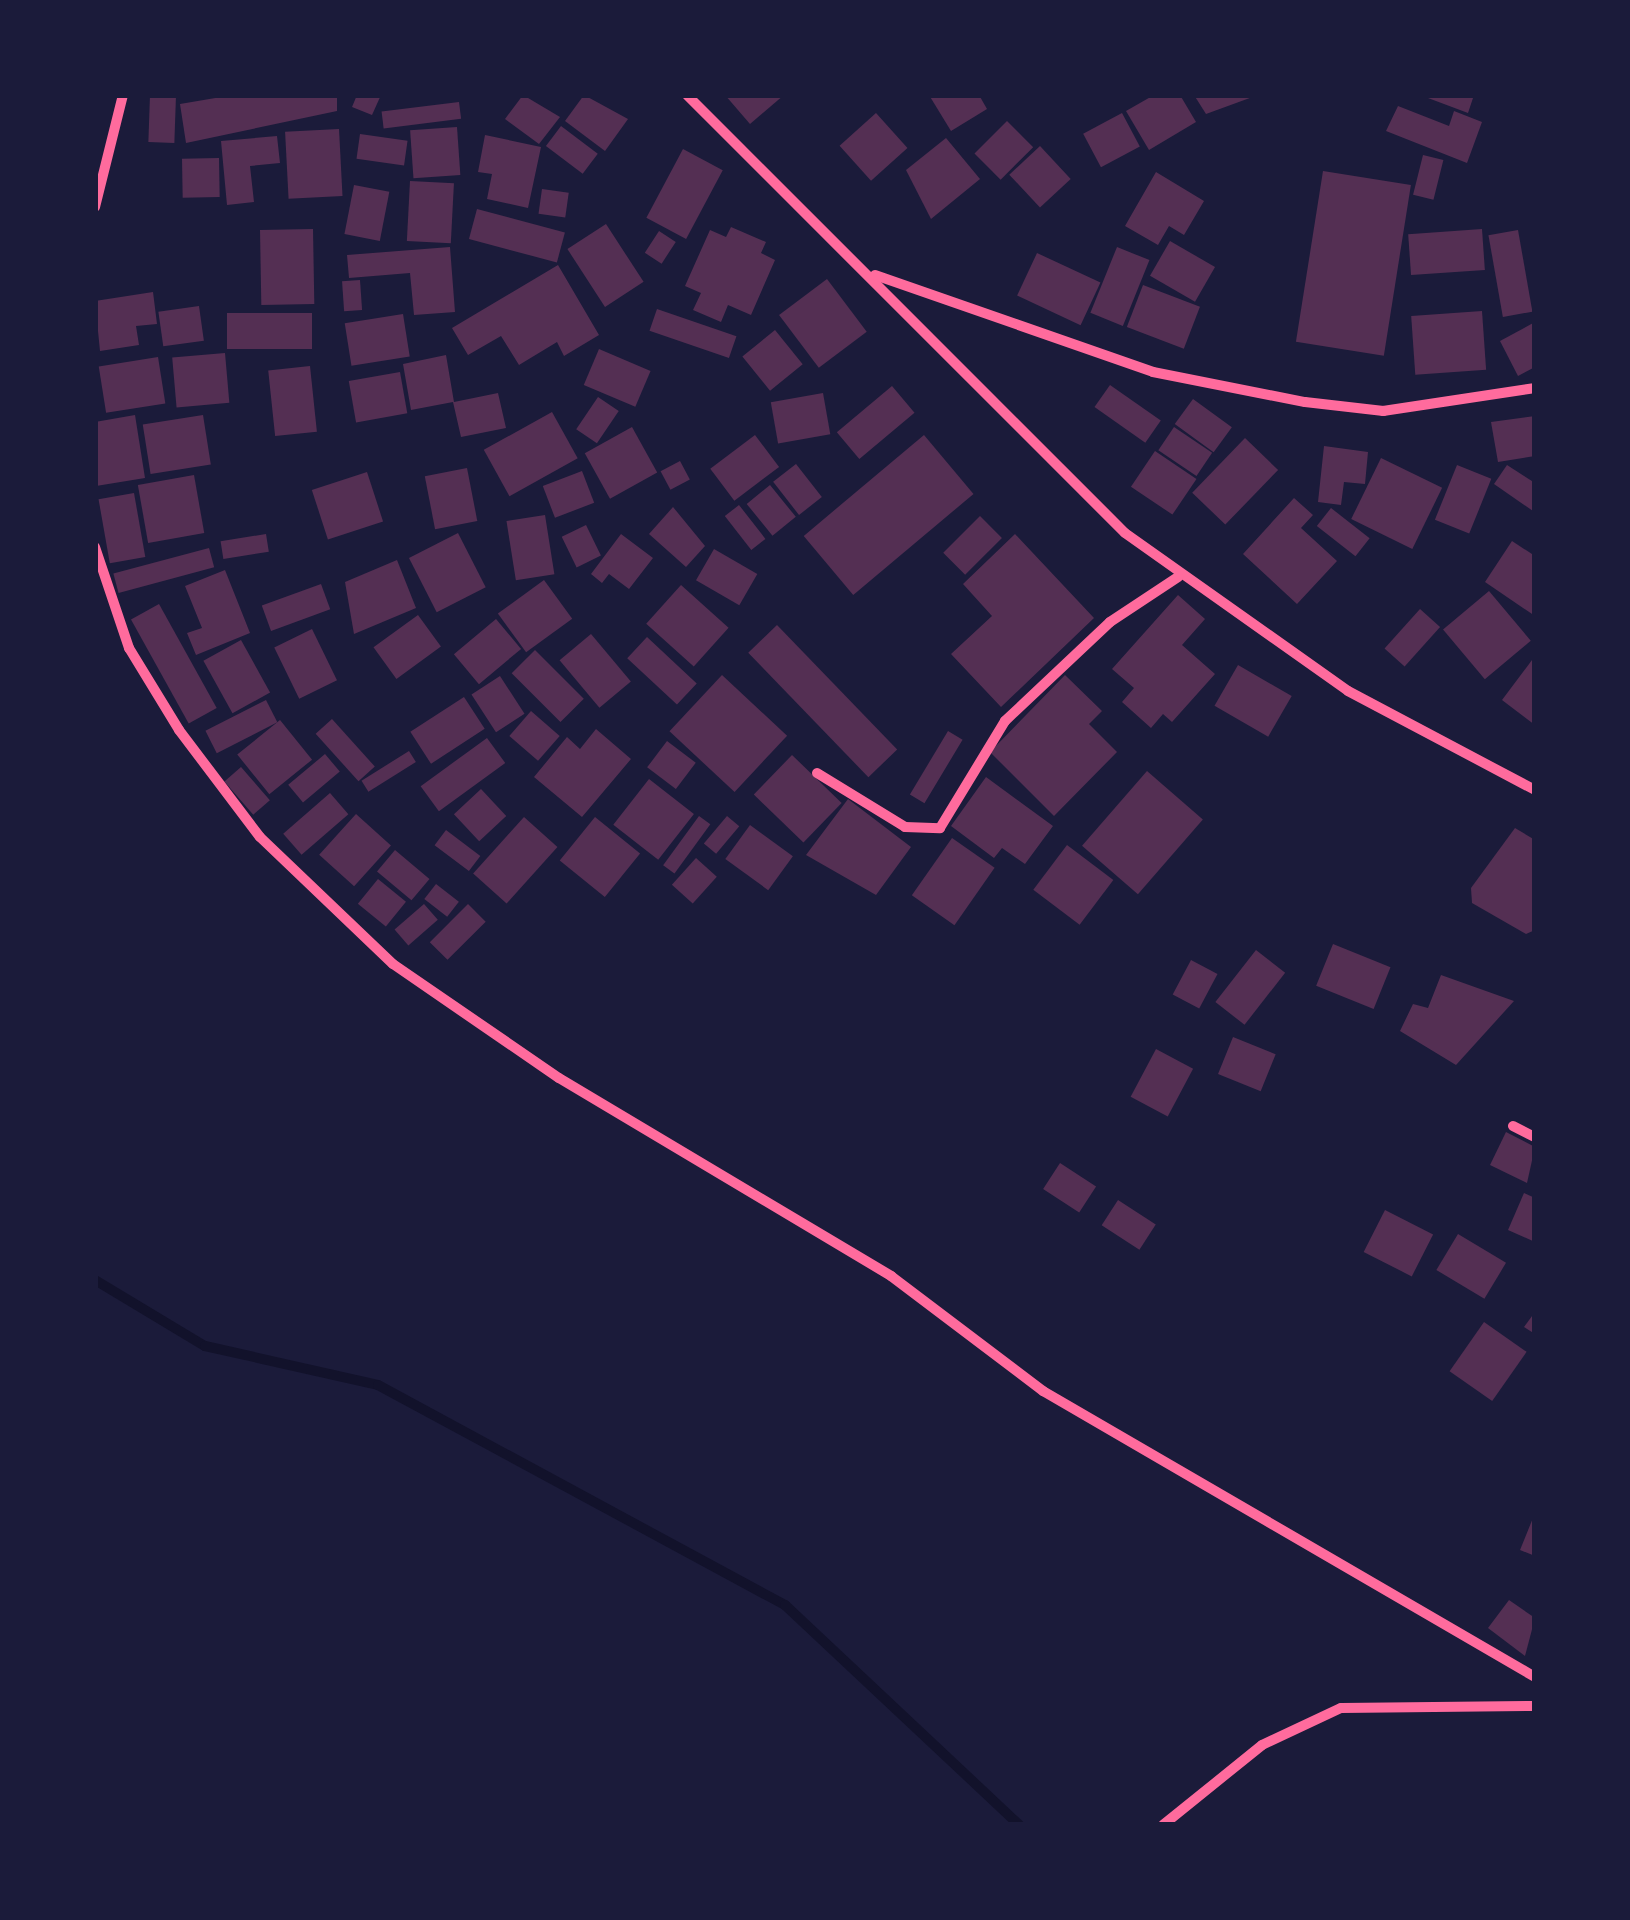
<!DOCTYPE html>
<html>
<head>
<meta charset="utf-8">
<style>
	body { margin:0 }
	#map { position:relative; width:1630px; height:1920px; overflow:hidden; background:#1b1b3a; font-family:"Roboto Serif",serif }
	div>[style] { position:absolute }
	.stream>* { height:10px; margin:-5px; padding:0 5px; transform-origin:5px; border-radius:5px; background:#12122b }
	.building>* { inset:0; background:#542f53; transform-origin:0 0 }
	.minor>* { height:10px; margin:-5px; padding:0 5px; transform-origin:5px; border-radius:5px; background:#ff6b9d }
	span { translate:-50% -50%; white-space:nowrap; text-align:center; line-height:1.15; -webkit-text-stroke:8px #1b1b3a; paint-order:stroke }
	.frame { position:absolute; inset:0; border:98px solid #1b1b3a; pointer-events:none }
</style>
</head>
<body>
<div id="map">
	<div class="stream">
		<div style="left:95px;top:1280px;width:128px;rotate:31deg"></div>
		<div style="left:205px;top:1346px;width:177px;rotate:12.7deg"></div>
		<div style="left:378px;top:1385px;width:463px;rotate:28.4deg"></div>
		<div style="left:785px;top:1605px;width:321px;rotate:43.2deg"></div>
	</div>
	<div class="building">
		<div style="left:150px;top:95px;width:26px;height:47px;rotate:2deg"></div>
		<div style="clip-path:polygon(233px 95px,337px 95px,337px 111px,186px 143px,180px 104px)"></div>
		<div style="clip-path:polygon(357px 95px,381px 95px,372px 115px,352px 107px)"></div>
		<div style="clip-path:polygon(523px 95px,560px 117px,539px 144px,505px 119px)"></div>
		<div style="clip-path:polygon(584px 95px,628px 119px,605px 151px,565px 121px)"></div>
		<div style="clip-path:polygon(725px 95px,784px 95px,750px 124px)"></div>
		<div style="clip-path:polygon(929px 95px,979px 95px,987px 109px,951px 131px)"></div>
		<div style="clip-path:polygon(1154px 95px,1180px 95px,1196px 122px,1149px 150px,1126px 111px)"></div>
		<div style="clip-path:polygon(1194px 95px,1258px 95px,1206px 114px)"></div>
		<div style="clip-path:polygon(1420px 95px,1474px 95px,1468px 113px)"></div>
		<div style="left:459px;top:102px;width:17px;height:78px;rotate:83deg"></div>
		<div style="clip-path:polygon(1398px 106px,1449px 126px,1454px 111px,1482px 122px,1467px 163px,1386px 131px)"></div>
		<div style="left:876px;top:113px;width:47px;height:49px;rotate:48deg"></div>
		<div style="left:1122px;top:113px;width:38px;height:44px;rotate:62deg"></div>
		<div style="left:1007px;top:121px;width:37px;height:46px;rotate:45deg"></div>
		<div style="left:561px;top:126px;width:46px;height:25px;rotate:37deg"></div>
		<div style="left:457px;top:127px;width:48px;height:47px;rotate:86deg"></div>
		<div style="left:339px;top:129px;width:67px;height:54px;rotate:87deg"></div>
		<div style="left:360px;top:134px;width:48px;height:25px;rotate:8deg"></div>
		<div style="clip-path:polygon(485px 135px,541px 147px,528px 208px,487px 199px,492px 174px,478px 172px)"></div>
		<div style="clip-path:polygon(277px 136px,280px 163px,250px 166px,254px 202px,227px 205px,221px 141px)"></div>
		<div style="clip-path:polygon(946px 138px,980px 179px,931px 219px,906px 170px)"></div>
		<div style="left:1040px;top:146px;width:45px;height:42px;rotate:47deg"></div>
		<div style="left:683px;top:149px;width:45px;height:78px;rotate:28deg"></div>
		<div style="left:1423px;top:155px;width:21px;height:41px;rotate:14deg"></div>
		<div style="left:219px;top:158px;width:39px;height:37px;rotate:89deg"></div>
		<div style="left:1323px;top:171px;width:89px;height:173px;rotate:9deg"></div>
		<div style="clip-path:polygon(1156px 172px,1204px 201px,1184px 235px,1169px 226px,1158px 245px,1125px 226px)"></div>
		<div style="left:410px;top:181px;width:44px;height:60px;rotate:3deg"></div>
		<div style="left:354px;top:185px;width:36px;height:50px;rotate:11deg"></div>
		<div style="left:542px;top:189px;width:27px;height:25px;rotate:8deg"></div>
		<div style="left:477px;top:209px;width:91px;height:31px;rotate:15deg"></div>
		<div style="left:606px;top:224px;width:69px;height:46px;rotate:57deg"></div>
		<div style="clip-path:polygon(731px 227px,766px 242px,761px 253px,775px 260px,751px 315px,728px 305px,721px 322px,693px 310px,701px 293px,685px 286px,710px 230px,726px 237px)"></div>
		<div style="left:313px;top:229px;width:75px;height:53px;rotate:89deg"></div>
		<div style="left:1482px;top:229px;width:41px;height:74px;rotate:86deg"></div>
		<div style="left:1518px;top:230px;width:83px;height:30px;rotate:80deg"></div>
		<div style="left:659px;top:231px;width:20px;height:26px;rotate:33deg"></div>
		<div style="left:1170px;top:241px;width:52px;height:40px;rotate:30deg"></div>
		<div style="clip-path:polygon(450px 247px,455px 312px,414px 315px,410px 273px,349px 278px,347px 255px)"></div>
		<div style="left:1117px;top:247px;width:35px;height:71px;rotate:22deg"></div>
		<div style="left:1037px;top:253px;width:70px;height:47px;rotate:25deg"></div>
		<div style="clip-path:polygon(558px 265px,599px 335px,564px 356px,557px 342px,519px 365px,501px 336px,468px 355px,452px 328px)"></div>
		<div style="left:827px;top:279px;width:66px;height:60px;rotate:53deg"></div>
		<div style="left:360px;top:280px;width:30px;height:18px;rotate:86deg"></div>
		<div style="left:1143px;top:285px;width:61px;height:45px;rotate:21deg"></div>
		<div style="clip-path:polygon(153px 292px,157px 324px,136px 326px,139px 345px,100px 351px,95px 301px)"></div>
		<div style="left:199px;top:306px;width:35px;height:41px;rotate:82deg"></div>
		<div style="left:657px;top:309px;width:84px;height:23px;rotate:19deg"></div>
		<div style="left:1482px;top:311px;width:59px;height:71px;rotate:86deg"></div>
		<div style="left:227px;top:313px;width:85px;height:36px"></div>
		<div style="left:403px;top:314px;width:43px;height:59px;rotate:81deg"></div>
		<div style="clip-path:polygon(1535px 322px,1535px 367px,1518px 376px,1500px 341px)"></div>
		<div style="left:775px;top:330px;width:44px;height:42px;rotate:51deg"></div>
		<div style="left:599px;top:349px;width:56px;height:39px;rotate:23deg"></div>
		<div style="left:225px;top:353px;width:50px;height:53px;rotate:85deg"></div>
		<div style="clip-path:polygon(446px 355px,454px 402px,498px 393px,506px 428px,461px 437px,453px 402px,411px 410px,403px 364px)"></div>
		<div style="left:158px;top:357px;width:47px;height:60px;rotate:81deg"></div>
		<div style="left:310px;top:366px;width:66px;height:42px;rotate:84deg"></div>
		<div style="left:400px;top:372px;width:42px;height:52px;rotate:80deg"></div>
		<div style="left:1110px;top:385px;width:62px;height:27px;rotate:35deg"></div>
		<div style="left:892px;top:386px;width:35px;height:72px;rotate:50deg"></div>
		<div style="left:823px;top:393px;width:42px;height:53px;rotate:80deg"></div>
		<div style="left:598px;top:397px;width:25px;height:39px;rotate:34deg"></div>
		<div style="left:1193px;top:399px;width:48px;height:31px;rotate:36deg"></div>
		<div style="left:552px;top:412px;width:53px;height:78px;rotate:61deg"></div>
		<div style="clip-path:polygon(135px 415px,145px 478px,96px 486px,95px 422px)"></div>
		<div style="left:203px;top:415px;width:50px;height:61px;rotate:81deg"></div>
		<div style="clip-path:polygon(1535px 416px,1535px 456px,1498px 462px,1491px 422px)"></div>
		<div style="left:632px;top:427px;width:52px;height:54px;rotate:61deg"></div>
		<div style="left:1174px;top:427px;width:46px;height:28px;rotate:34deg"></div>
		<div style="left:755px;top:435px;width:40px;height:56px;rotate:53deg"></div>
		<div style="left:924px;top:435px;width:77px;height:157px;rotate:50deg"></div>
		<div style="left:1245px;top:438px;width:46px;height:76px;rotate:44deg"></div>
		<div style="clip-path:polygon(1324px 446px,1368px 452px,1365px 484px,1344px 482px,1341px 505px,1318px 502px)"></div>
		<div style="left:1155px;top:451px;width:50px;height:43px;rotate:34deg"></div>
		<div style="left:1381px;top:458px;width:68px;height:68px;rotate:26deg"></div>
		<div style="left:680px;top:461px;width:21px;height:22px;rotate:62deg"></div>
		<div style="left:796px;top:464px;width:42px;height:29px;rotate:52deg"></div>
		<div style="left:1457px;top:465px;width:37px;height:59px;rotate:22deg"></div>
		<div style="clip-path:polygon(1507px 465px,1535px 483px,1533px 511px,1494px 484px)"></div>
		<div style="left:467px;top:468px;width:54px;height:43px;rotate:79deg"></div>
		<div style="left:582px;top:471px;width:34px;height:42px;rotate:69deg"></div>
		<div style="left:367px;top:472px;width:52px;height:58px;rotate:72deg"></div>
		<div style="left:194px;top:475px;width:59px;height:57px;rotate:80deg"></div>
		<div style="left:770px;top:485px;width:41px;height:30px;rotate:51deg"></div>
		<div style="left:134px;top:493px;width:65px;height:36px;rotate:80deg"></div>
		<div style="clip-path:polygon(1294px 498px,1313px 515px,1301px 528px,1337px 561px,1297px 604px,1243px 554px)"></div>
		<div style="left:739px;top:505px;width:43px;height:18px;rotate:52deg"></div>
		<div style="clip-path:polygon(673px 507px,705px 546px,686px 567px,649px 534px)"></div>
		<div style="left:1331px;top:508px;width:49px;height:23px;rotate:38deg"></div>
		<div style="left:545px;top:515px;width:60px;height:39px;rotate:81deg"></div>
		<div style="left:980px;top:516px;width:31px;height:52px;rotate:45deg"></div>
		<div style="left:586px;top:525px;width:34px;height:27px;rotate:64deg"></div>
		<div style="left:458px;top:533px;width:61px;height:55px;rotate:63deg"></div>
		<div style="left:266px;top:534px;width:18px;height:46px;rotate:81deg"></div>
		<div style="clip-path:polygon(621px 534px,653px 558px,629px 589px,609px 574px,602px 583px,591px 574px)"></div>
		<div style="clip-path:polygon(1015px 534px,1094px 618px,1001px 707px,951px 654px,992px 616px,963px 584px)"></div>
		<div style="clip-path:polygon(1512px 541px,1535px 556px,1535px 616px,1485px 582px)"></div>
		<div style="left:209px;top:548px;width:20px;height:99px;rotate:75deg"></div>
		<div style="left:714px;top:549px;width:50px;height:36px;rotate:30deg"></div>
		<div style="clip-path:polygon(397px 560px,416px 608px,354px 634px,345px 582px)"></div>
		<div style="clip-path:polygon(225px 570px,250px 633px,196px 655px,187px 633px,202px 628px,185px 586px)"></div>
		<div style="left:544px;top:580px;width:48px;height:57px;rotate:54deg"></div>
		<div style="left:321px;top:584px;width:27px;height:63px;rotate:70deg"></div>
		<div style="left:681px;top:585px;width:64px;height:52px;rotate:42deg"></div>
		<div style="left:1489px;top:591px;width:65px;height:60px;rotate:50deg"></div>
		<div style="clip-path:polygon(1178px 595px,1205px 619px,1182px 645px,1215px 674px,1172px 722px,1163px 714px,1151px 728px,1122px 702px,1134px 688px,1112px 669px)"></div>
		<div style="left:159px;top:604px;width:119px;height:32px;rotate:61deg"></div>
		<div style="left:1420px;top:609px;width:27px;height:53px;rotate:42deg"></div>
		<div style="left:418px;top:615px;width:39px;height:55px;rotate:54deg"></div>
		<div style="left:496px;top:619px;width:39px;height:55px;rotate:50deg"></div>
		<div style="left:777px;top:625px;width:173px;height:40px;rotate:46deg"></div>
		<div style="left:312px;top:629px;width:57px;height:42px;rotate:64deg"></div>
		<div style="left:591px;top:634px;width:62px;height:41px;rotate:50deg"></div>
		<div style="left:647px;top:637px;width:68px;height:29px;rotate:43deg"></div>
		<div style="left:241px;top:640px;width:60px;height:43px;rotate:61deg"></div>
		<div style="left:535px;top:650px;width:69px;height:33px;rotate:45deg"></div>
		<div style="clip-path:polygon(1535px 656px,1535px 725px,1502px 700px)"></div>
		<div style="left:1238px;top:665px;width:62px;height:47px;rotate:30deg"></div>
		<div style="left:722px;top:675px;width:89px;height:77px;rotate:43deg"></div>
		<div style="clip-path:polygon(1065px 675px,1102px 711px,1089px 724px,1117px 752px,1054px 816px,990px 752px)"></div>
		<div style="left:500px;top:676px;width:45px;height:34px;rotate:57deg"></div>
		<div style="left:464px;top:697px;width:38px;height:64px;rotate:57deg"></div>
		<div style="left:266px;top:700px;width:25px;height:68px;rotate:63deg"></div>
		<div style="left:531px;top:711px;width:38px;height:33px;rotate:41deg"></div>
		<div style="left:332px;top:719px;width:64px;height:22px;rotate:48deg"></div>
		<div style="left:280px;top:720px;width:51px;height:55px;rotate:51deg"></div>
		<div style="clip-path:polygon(596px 729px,631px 759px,582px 817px,534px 777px,567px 737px,580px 749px)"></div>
		<div style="left:948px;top:731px;width:17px;height:74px;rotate:31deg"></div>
		<div style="left:487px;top:738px;width:31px;height:82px;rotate:54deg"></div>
		<div style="left:667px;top:741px;width:36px;height:33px;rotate:37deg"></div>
		<div style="left:409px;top:751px;width:13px;height:56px;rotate:58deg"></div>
		<div style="left:325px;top:754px;width:23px;height:48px;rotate:50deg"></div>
		<div style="left:792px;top:755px;width:69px;height:55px;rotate:44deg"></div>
		<div style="left:241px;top:767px;width:44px;height:22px;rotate:49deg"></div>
		<div style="left:1147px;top:771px;width:74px;height:99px;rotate:41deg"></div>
		<div style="clip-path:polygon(986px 777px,1053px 826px,1025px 864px,1002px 848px,994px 858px,951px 826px)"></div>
		<div style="left:649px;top:779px;width:57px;height:58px;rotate:38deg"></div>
		<div style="left:481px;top:789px;width:37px;height:37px;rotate:47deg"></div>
		<div style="left:330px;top:793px;width:28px;height:62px;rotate:49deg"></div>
		<div style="clip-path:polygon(848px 799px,911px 847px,876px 895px,806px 855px)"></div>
		<div style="left:356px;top:814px;width:47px;height:55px;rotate:42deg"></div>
		<div style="left:699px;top:816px;width:14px;height:61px;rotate:36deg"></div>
		<div style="left:727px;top:816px;width:16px;height:36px;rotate:40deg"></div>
		<div style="left:524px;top:817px;width:45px;height:76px;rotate:42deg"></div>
		<div style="left:595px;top:817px;width:58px;height:56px;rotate:39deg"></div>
		<div style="left:750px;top:825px;width:53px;height:42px;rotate:36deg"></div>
		<div style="clip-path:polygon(1515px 828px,1535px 840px,1535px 930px,1526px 934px,1472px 903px,1471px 888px)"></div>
		<div style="left:446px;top:830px;width:43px;height:19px;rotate:37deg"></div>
		<div style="left:952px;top:838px;width:52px;height:70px;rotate:35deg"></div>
		<div style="left:1067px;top:845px;width:58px;height:56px;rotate:37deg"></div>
		<div style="left:395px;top:850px;width:45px;height:28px;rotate:40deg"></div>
		<div style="left:696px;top:858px;width:28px;height:36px;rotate:42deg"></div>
		<div style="left:378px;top:879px;width:36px;height:32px;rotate:39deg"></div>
		<div style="left:436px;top:884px;width:29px;height:19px;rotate:38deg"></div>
		<div style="left:424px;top:904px;width:21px;height:39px;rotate:49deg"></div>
		<div style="left:468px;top:904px;width:25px;height:54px;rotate:45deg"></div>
		<div style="left:1333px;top:944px;width:62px;height:45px;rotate:22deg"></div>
		<div style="left:1256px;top:950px;width:37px;height:66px;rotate:38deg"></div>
		<div style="left:1191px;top:960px;width:30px;height:39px;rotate:28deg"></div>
		<div style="clip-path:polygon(1441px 975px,1514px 1001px,1456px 1065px,1400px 1031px,1413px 1004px,1428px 1008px)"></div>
		<div style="left:1233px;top:1037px;width:46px;height:40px;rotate:22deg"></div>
		<div style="left:1156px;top:1049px;width:42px;height:54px;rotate:28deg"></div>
		<div style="clip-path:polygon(1506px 1132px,1535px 1147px,1527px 1183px,1490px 1165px)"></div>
		<div style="left:1060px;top:1163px;width:43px;height:31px;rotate:33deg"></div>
		<div style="clip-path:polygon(1524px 1193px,1535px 1198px,1535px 1242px,1508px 1230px)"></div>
		<div style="left:1118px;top:1200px;width:45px;height:30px;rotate:33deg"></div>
		<div style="left:1385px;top:1210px;width:54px;height:47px;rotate:27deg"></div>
		<div style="left:1458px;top:1234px;width:56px;height:42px;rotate:31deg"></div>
		<div style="clip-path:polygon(1535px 1312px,1535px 1334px,1524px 1327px)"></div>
		<div style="left:1484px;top:1322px;width:52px;height:60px;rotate:35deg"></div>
		<div style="clip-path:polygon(1535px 1513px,1535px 1556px,1520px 1550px)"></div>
		<div style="clip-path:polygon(1509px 1600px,1535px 1618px,1525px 1656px,1488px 1628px)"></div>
	</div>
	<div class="minor">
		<div style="left:687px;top:95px;width:619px;rotate:45deg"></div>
		<div style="left:1125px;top:533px;width:273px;rotate:35.3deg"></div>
		<div style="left:1348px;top:691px;width:212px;rotate:27.9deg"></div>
		<div style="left:95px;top:207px;width:115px;rotate:-76deg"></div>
		<div style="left:875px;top:275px;width:294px;rotate:19.2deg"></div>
		<div style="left:1153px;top:372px;width:155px;rotate:11.2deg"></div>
		<div style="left:1305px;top:402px;width:79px;rotate:6.6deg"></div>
		<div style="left:1383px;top:411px;width:154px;rotate:-8.6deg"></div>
		<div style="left:95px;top:547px;width:107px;rotate:71.4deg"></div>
		<div style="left:129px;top:648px;width:96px;rotate:58.6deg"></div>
		<div style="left:179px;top:730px;width:134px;rotate:52.9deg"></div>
		<div style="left:260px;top:837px;width:184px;rotate:43.7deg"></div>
		<div style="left:393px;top:964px;width:201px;rotate:34.5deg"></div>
		<div style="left:559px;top:1078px;width:387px;rotate:30.8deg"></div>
		<div style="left:891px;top:1276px;width:191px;rotate:37.1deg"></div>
		<div style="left:1043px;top:1391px;width:569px;rotate:30.17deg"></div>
		<div style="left:817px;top:773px;width:103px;rotate:31.5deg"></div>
		<div style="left:905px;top:827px;width:35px;rotate:2deg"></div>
		<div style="left:940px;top:828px;width:125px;rotate:-58.7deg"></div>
		<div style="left:1005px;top:721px;width:144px;rotate:-43.3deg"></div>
		<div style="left:1110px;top:622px;width:82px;rotate:-33.5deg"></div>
		<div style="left:1513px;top:1126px;width:25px;rotate:27deg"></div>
		<div style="left:1163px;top:1825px;width:127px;rotate:-38.9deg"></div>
		<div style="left:1262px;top:1745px;width:87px;rotate:-25.1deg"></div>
		<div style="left:1341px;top:1708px;width:194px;rotate:-0.6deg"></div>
	</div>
	<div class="frame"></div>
</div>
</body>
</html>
